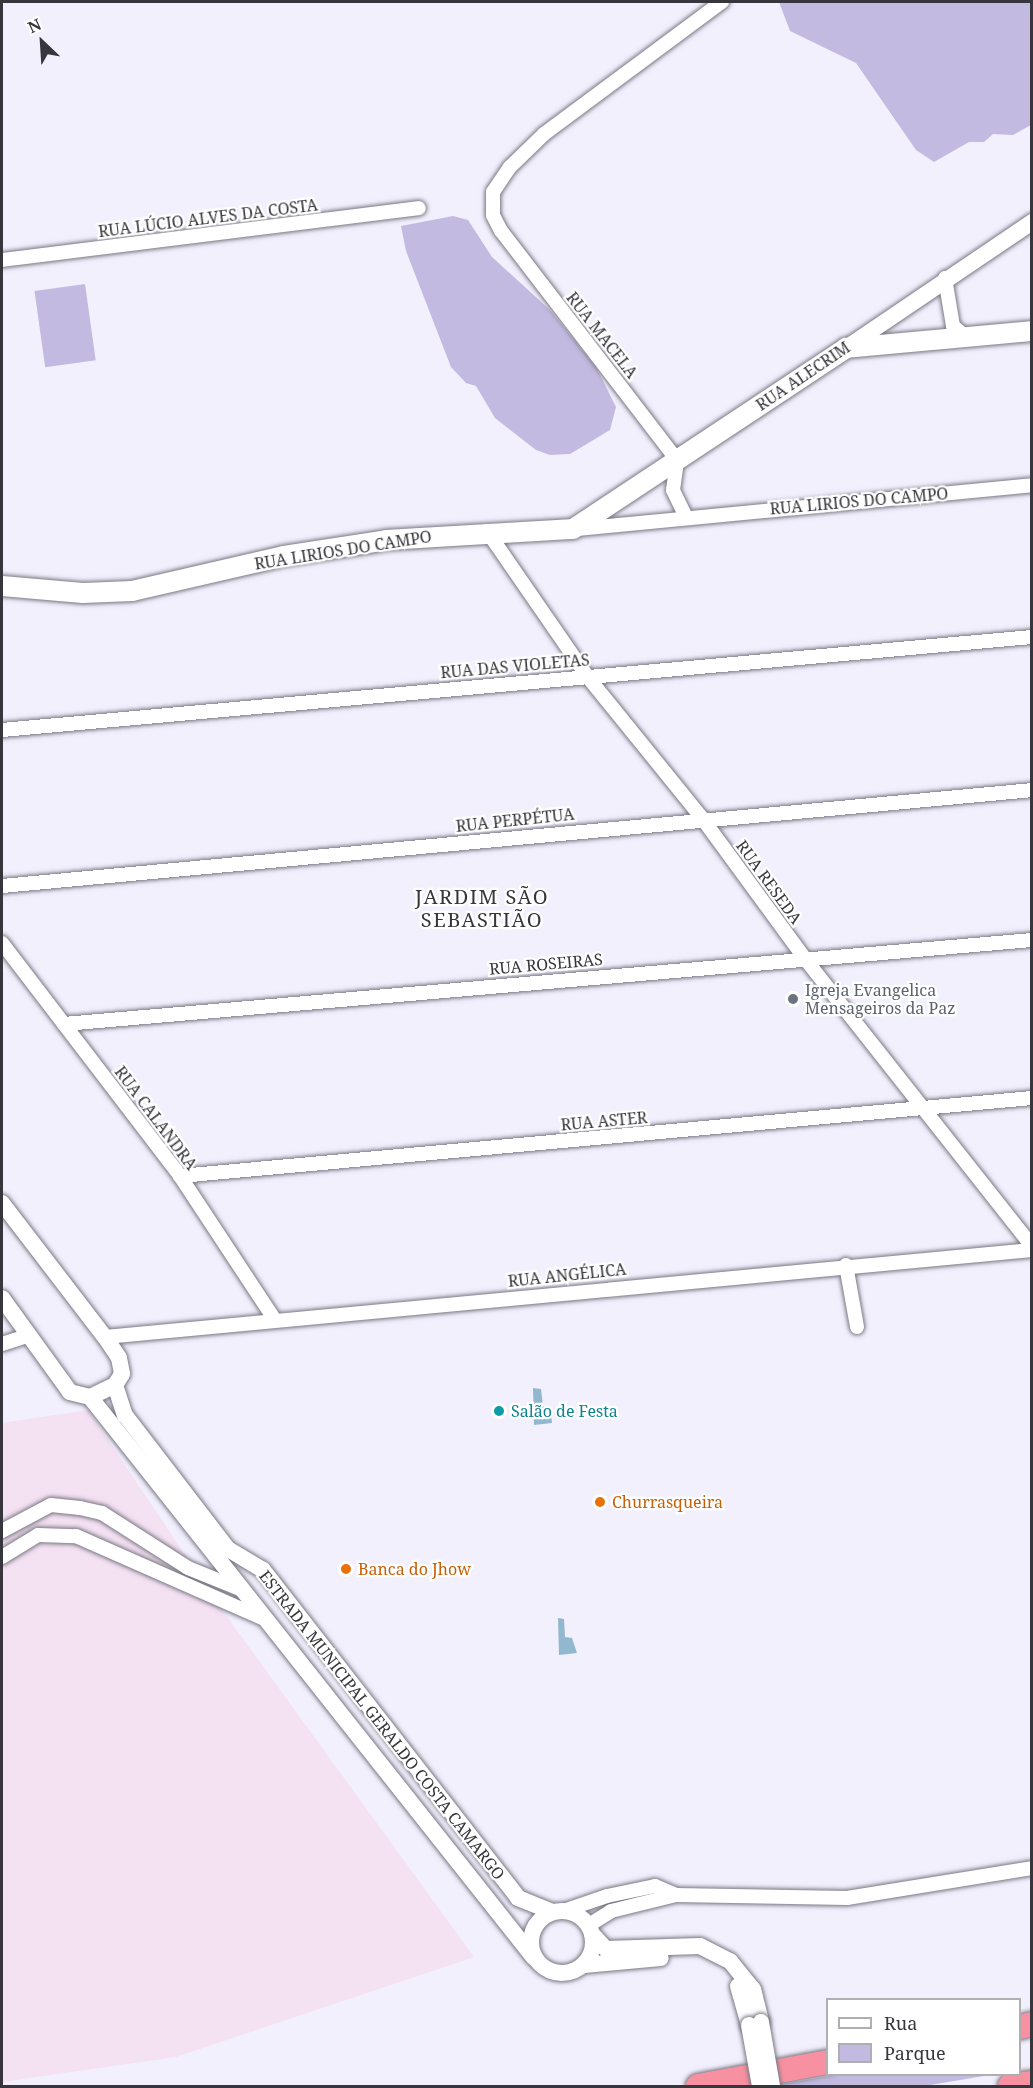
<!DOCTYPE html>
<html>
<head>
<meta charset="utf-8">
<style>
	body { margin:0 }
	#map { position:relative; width:1033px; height:2088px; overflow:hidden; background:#f2f0fd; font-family:"Noto Serif",serif }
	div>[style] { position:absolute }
	.industrial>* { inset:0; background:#f4e1f2 }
	.green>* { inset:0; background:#c2bae0; transform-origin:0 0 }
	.water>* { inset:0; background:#92b8cf }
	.roads { filter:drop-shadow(0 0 2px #7a7884) drop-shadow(0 0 2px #7a7884) }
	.minor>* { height:14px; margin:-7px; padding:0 7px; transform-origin:7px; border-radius:7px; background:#fff }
	.tertiary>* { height:16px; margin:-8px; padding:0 8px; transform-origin:8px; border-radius:8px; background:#fff }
	.tertiary>.ring { margin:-8px; padding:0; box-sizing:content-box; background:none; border:16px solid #fff; border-radius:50% }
	.secondary>* { height:20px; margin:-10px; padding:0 10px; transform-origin:10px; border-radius:10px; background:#fff }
	.motorway>* { height:24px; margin:-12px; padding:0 12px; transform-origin:12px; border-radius:12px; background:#f791a1 }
	.bridges { filter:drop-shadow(0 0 2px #7a7884) drop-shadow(0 0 2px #7a7884) }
	.tertiary-bridge>* { height:16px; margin:-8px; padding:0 8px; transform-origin:8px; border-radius:8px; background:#fff }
	.dots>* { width:16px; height:16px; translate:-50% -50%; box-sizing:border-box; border:3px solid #fff; border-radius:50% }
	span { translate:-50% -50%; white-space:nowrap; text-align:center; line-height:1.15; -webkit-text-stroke:4.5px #fff; paint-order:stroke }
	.street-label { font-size:16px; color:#37363c }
	.worship-label { font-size:16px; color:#5b616d }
	.left { translate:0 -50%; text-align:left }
	.culture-label { font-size:16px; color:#0d838f }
	.food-label { font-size:16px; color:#c56008 }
	.quarter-label { font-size:20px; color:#37363c; letter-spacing:1.5px }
	.frame { position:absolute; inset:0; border:3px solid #37363c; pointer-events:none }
	.legend { position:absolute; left:826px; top:1998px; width:195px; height:78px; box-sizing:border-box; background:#fff; border:2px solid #afafb1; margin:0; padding:8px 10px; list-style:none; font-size:18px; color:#37363c }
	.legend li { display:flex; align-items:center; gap:12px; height:30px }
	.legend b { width:30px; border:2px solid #afafb1 }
	.north { position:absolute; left:12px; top:12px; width:60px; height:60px; -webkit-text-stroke:4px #fff; paint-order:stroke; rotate:335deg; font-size:16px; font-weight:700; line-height:24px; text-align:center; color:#37363c }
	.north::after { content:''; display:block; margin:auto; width:21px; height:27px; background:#37363c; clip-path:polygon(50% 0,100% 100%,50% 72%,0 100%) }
</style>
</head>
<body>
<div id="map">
	<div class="industrial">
		<div style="clip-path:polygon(88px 1410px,222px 1610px,474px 1957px,176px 2057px,2px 2082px,2px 1423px)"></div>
	</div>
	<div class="green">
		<div style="clip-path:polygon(779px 2px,1031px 2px,1031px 125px,1013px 135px,993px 134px,984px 142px,969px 142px,934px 162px,916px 150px,856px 63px,790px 31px)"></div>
		<div style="clip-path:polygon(453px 216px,468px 220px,492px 257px,550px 310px,596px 367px,616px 407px,610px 430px,570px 454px,550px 455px,536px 450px,495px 418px,476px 386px,466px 383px,451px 367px,406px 251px,401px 226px)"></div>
		<div style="left:85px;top:284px;width:77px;height:51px;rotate:82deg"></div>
		<div style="clip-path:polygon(836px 2075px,990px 2075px,924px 2086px,770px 2086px)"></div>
	</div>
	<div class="water">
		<div style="clip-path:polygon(533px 1388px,541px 1389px,543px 1406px,551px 1414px,552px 1423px,534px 1425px)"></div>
		<div style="clip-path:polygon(558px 1618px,564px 1619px,565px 1637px,572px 1638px,577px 1653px,559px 1655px)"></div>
	</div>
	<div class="roads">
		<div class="minor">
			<div style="left:2px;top:260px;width:420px;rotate:-7.1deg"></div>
			<div style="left:945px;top:278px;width:49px;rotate:80.5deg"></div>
			<div style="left:953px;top:326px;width:17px;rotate:40deg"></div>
			<div style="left:686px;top:517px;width:30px;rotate:-116deg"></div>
			<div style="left:673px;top:490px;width:30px;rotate:-82deg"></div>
			<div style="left:677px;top:460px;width:289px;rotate:-127.5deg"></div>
			<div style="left:501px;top:231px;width:18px;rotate:-117deg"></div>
			<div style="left:493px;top:215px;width:23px;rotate:-90deg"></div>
			<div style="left:493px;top:192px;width:30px;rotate:-56deg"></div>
			<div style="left:510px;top:167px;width:47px;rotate:-44.1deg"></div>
			<div style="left:544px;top:134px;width:222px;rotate:-36.6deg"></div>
			<div style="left:577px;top:529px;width:457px;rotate:-5.5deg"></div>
			<div style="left:487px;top:531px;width:176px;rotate:55.4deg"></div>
			<div style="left:587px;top:676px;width:183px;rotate:51deg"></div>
			<div style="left:702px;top:818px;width:176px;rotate:53.8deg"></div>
			<div style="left:806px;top:960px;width:365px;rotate:51.7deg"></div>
			<div style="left:2px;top:730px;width:1034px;rotate:-5.16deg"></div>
			<div style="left:2px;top:886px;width:1034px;rotate:-5.32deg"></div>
			<div style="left:2px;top:943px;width:293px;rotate:52.6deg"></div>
			<div style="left:180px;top:1176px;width:173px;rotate:56.6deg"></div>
			<div style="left:64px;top:1024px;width:972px;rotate:-4.96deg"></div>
			<div style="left:180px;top:1176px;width:856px;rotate:-5.23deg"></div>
			<div style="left:846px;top:1265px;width:63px;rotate:79.9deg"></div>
			<div style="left:105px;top:1337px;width:931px;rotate:-5.36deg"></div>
			<div style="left:2px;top:1344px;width:29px;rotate:-18deg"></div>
			<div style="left:2px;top:1531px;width:55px;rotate:-28deg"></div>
			<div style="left:51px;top:1505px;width:29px;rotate:6deg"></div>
			<div style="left:80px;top:1508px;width:23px;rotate:13deg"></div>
			<div style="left:102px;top:1513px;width:102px;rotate:32.6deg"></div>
			<div style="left:188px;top:1568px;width:56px;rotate:22deg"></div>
			<div style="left:2px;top:1557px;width:42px;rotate:-31.4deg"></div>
			<div style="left:38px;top:1535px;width:38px;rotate:2deg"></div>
			<div style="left:76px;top:1536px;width:203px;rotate:23.8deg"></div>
			<div style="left:566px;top:1910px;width:43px;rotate:-18.9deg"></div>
			<div style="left:607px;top:1896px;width:49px;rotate:-11.8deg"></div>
			<div style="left:655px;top:1886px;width:23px;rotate:23deg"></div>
			<div style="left:589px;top:1925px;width:26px;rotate:-32deg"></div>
			<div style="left:611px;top:1911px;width:67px;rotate:-13.8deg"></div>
			<div style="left:676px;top:1895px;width:171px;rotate:1deg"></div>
			<div style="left:847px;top:1898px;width:187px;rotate:-9.2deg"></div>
		</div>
		<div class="tertiary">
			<div style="left:846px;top:348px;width:225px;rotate:-34.1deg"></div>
			<div style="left:2px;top:1203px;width:169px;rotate:52.5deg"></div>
			<div style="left:105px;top:1337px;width:25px;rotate:56deg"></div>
			<div style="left:119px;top:1358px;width:16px;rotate:79deg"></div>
			<div style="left:122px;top:1374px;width:13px;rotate:122deg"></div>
			<div style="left:115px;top:1385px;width:28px;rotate:154deg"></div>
			<div style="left:90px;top:1397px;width:21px;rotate:-166deg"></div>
			<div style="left:70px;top:1392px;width:116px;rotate:-125.9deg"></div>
			<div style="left:115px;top:1385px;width:32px;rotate:72deg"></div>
			<div style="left:125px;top:1415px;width:169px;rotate:52.5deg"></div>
			<div style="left:228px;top:1549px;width:41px;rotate:31deg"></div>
			<div style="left:263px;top:1570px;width:415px;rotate:52.1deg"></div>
			<div style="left:518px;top:1898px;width:37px;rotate:22deg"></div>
			<div style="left:90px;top:1397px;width:715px;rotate:51.64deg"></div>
			<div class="ring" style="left:531px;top:1911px;width:46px;height:46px"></div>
			<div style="left:592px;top:1934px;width:21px;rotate:47deg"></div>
			<div style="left:606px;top:1949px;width:94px;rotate:-1.8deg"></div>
			<div style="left:700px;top:1946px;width:34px;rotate:27deg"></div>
			<div style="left:730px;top:1961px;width:36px;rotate:51deg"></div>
			<div style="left:753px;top:1989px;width:34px;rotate:76deg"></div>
			<div style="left:584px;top:1965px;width:77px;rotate:-5.2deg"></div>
			<div style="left:738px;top:1986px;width:41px;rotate:74.2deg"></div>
		</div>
		<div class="secondary">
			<div style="left:2px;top:586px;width:81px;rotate:4.9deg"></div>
			<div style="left:83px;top:593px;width:49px;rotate:-2.3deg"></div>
			<div style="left:132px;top:591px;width:156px;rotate:-13deg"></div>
			<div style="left:284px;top:556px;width:104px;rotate:-8.8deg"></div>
			<div style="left:387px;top:540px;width:186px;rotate:-3.4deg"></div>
			<div style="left:573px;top:529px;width:328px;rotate:-33.5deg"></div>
			<div style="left:846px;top:348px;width:187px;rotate:-5.2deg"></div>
		</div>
		<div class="motorway">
			<div style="left:1020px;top:2027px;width:12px;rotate:-14deg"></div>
			<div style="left:698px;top:2086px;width:132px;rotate:-10.5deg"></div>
			<div style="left:1010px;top:2086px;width:22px;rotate:-8deg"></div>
		</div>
	</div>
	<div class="bridges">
		<div class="tertiary-bridge">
			<div style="left:761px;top:2022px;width:65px;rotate:80.2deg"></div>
			<div style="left:749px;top:2025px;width:62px;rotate:79.8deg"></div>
		</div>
	</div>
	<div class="dots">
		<div style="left:793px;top:999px;background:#6b7280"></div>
		<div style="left:499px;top:1411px;background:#0f9aa8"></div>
		<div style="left:600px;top:1502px;background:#e8710a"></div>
		<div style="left:346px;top:1569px;background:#e8710a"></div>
	</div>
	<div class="street-label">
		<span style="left:208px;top:218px;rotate:-7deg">RUA LÚCIO ALVES DA COSTA</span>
		<span style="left:602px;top:335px;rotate:52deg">RUA MACELA</span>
		<span style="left:803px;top:376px;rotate:-34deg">RUA ALECRIM</span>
		<span style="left:859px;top:501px;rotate:-5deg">RUA LIRIOS DO CAMPO</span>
		<span style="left:343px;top:550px;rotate:-9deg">RUA LIRIOS DO CAMPO</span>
		<span style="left:515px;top:666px;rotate:-5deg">RUA DAS VIOLETAS</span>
		<span style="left:515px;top:820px;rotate:-6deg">RUA PERPÉTUA</span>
		<span style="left:769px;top:882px;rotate:54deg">RUA RESEDA</span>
		<span style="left:546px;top:964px;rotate:-5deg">RUA ROSEIRAS</span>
		<span style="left:156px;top:1118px;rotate:53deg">RUA CALANDRA</span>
		<span style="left:604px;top:1121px;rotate:-5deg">RUA ASTER</span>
		<span style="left:567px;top:1275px;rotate:-6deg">RUA ANGÉLICA</span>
		<span style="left:382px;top:1725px;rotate:52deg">ESTRADA MUNICIPAL GERALDO COSTA CAMARGO</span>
	</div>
	<div class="worship-label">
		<span class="left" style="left:805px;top:999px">Igreja Evangelica<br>Mensageiros da Paz</span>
	</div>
	<div class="culture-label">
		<span class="left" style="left:511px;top:1411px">Salão de Festa</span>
	</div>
	<div class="food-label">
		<span class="left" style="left:612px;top:1502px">Churrasqueira</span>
		<span class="left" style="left:358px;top:1569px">Banca do Jhow</span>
	</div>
	<div class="quarter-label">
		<span style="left:482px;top:908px">JARDIM SÃO<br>SEBASTIÃO</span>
	</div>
	<div class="frame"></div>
	<ul class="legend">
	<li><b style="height:8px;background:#fff"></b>Rua</li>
	<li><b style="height:16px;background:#c2bae0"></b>Parque</li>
	</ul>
	<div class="north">N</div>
</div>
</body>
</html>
